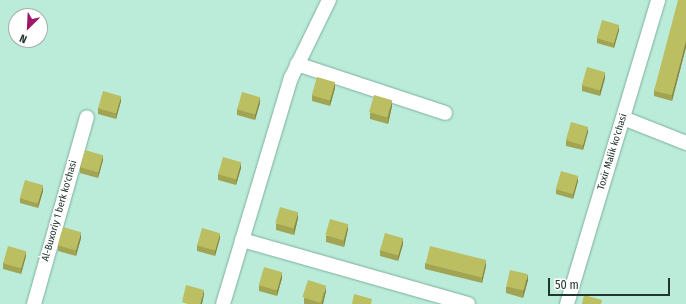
<!DOCTYPE html>
<html>
<head>
<meta charset="utf-8">
<style>
	body { margin:0 }
	#map { position:relative; width:686px; height:304px; overflow:hidden; background:#bbecda; font-family:"Fira Sans Condensed",sans-serif }
	div>[style] { position:absolute }
	.roads { filter:drop-shadow(0 0 1px #7eae9d) drop-shadow(0 0 1px #7eae9d) }
	.street>* { height:14px; margin:-7px; padding:0 7px; transform-origin:7px; border-radius:7px; background:#fff }
	.wall>* { inset:0; background:#a1a453 }
	.shaded-wall>* { inset:0; background:#838644 }
	.building>* { inset:0; background:#bbbf61; transform-origin:0 0 }
	span { translate:-50% -50%; white-space:nowrap; text-align:center; line-height:1.15; -webkit-text-stroke:3px #fff; paint-order:stroke }
	.street-label { font-size:10px; color:#22352f }
	.north { position:absolute; left:8px; top:8px; width:40px; height:40px; box-sizing:border-box; background:#fff; border:1px solid #a7aeac; border-radius:50%; rotate:204deg; font-size:11px; font-weight:700; line-height:16px; text-align:center; color:#22352f }
	.north::after { content:''; display:block; margin:auto; width:14px; height:18px; background:#9e1867; clip-path:polygon(50% 0,100% 100%,50% 72%,0 100%) }
	.scale { position:absolute; left:548px; top:278px; width:122px; height:18px; box-sizing:border-box; border:2px solid #22352f; border-top:0; padding-left:5px; font-size:12px; line-height:14px; white-space:nowrap; color:#22352f; -webkit-text-stroke:3px #fff; paint-order:stroke }
</style>
</head>
<body>
<div id="map">
	<div class="roads">
		<div class="street">
			<div style="left:297px;top:64px;width:156px;rotate:18.3deg"></div>
			<div style="left:623px;top:118px;width:68px;rotate:21.6deg"></div>
			<div style="left:242px;top:240px;width:235px;rotate:15.8deg"></div>
			<div style="left:34px;top:304px;width:194px;rotate:-74.2deg"></div>
			<div style="left:223px;top:304px;width:236px;rotate:-73.3deg"></div>
			<div style="left:291px;top:78px;width:87px;rotate:-64deg"></div>
			<div style="left:567px;top:304px;width:317px;rotate:-73.3deg"></div>
		</div>
	</div>
	<div class="wall">
		<div style="clip-path:polygon(686px 0,686px 47px,672px 101px,654px 96px,654px 91px)"></div>
		<div style="clip-path:polygon(619px 30px,614px 48px,597px 43px,597px 38px)"></div>
		<div style="clip-path:polygon(605px 78px,600px 96px,582px 91px,582px 85px)"></div>
		<div style="clip-path:polygon(335px 88px,330px 106px,312px 101px,312px 95px)"></div>
		<div style="clip-path:polygon(121px 101px,116px 119px,98px 114px,98px 108px)"></div>
		<div style="clip-path:polygon(260px 103px,255px 120px,237px 115px,237px 109px)"></div>
		<div style="clip-path:polygon(392px 106px,388px 124px,370px 119px,370px 113px)"></div>
		<div style="clip-path:polygon(588px 132px,583px 150px,566px 146px,566px 140px)"></div>
		<div style="clip-path:polygon(103px 160px,98px 178px,80px 173px,80px 167px)"></div>
		<div style="clip-path:polygon(241px 168px,236px 185px,218px 180px,218px 174px)"></div>
		<div style="clip-path:polygon(578px 181px,573px 199px,556px 194px,556px 189px)"></div>
		<div style="clip-path:polygon(43px 191px,38px 208px,20px 203px,20px 198px)"></div>
		<div style="clip-path:polygon(298px 218px,294px 235px,276px 230px,276px 224px)"></div>
		<div style="clip-path:polygon(348px 229px,344px 247px,326px 242px,326px 236px)"></div>
		<div style="clip-path:polygon(81px 238px,76px 256px,58px 251px,58px 245px)"></div>
		<div style="clip-path:polygon(220px 238px,215px 256px,197px 251px,197px 245px)"></div>
		<div style="clip-path:polygon(403px 244px,398px 261px,380px 256px,380px 250px)"></div>
		<div style="clip-path:polygon(26px 256px,21px 274px,3px 269px,3px 263px)"></div>
		<div style="clip-path:polygon(425px 263px,486px 266px,482px 283px,425px 269px)"></div>
		<div style="clip-path:polygon(282px 278px,277px 296px,259px 291px,259px 285px)"></div>
		<div style="clip-path:polygon(528px 280px,523px 298px,506px 293px,506px 287px)"></div>
		<div style="clip-path:polygon(326px 291px,323px 304px,304px 304px,304px 298px)"></div>
	</div>
	<div class="shaded-wall">
		<div style="clip-path:polygon(619px 25px,619px 30px,614px 48px,614px 43px)"></div>
		<div style="clip-path:polygon(686px 41px,686px 47px,672px 101px,672px 95px)"></div>
		<div style="clip-path:polygon(605px 72px,605px 78px,600px 96px,600px 90px)"></div>
		<div style="clip-path:polygon(335px 82px,335px 88px,330px 106px,330px 100px)"></div>
		<div style="clip-path:polygon(121px 96px,121px 101px,116px 119px,116px 113px)"></div>
		<div style="clip-path:polygon(260px 97px,260px 103px,255px 120px,255px 114px)"></div>
		<div style="clip-path:polygon(392px 100px,392px 106px,388px 124px,388px 118px)"></div>
		<div style="clip-path:polygon(588px 127px,588px 132px,583px 150px,583px 145px)"></div>
		<div style="clip-path:polygon(103px 155px,103px 160px,98px 178px,98px 172px)"></div>
		<div style="clip-path:polygon(241px 162px,241px 168px,236px 185px,236px 179px)"></div>
		<div style="clip-path:polygon(578px 176px,578px 181px,573px 199px,573px 193px)"></div>
		<div style="clip-path:polygon(43px 185px,43px 191px,38px 208px,38px 203px)"></div>
		<div style="clip-path:polygon(298px 212px,298px 218px,294px 235px,294px 229px)"></div>
		<div style="clip-path:polygon(348px 224px,348px 229px,344px 247px,344px 241px)"></div>
		<div style="clip-path:polygon(81px 232px,81px 238px,76px 256px,76px 250px)"></div>
		<div style="clip-path:polygon(220px 233px,220px 238px,215px 256px,215px 250px)"></div>
		<div style="clip-path:polygon(403px 238px,403px 244px,398px 261px,398px 255px)"></div>
		<div style="clip-path:polygon(26px 251px,26px 256px,21px 274px,21px 268px)"></div>
		<div style="clip-path:polygon(486px 260px,486px 266px,482px 283px,482px 277px)"></div>
		<div style="clip-path:polygon(282px 272px,282px 278px,277px 296px,277px 290px)"></div>
		<div style="clip-path:polygon(528px 274px,528px 280px,523px 298px,523px 292px)"></div>
		<div style="clip-path:polygon(326px 286px,326px 291px,323px 304px,322px 304px)"></div>
		<div style="clip-path:polygon(204px 290px,204px 295px,202px 304px,200px 304px)"></div>
	</div>
	<div class="building">
		<div style="clip-path:polygon(678px 0,686px 0,686px 41px,672px 95px,654px 91px)"></div>
		<div style="left:602px;top:20px;width:18px;height:19px;rotate:16deg"></div>
		<div style="left:587px;top:67px;width:19px;height:19px;rotate:16deg"></div>
		<div style="left:317px;top:77px;width:19px;height:19px;rotate:16deg"></div>
		<div style="left:103px;top:91px;width:19px;height:18px;rotate:16deg"></div>
		<div style="left:242px;top:92px;width:19px;height:18px;rotate:16deg"></div>
		<div style="left:374px;top:95px;width:19px;height:18px;rotate:16deg"></div>
		<div style="left:571px;top:122px;width:18px;height:19px;rotate:16deg"></div>
		<div style="left:85px;top:150px;width:19px;height:18px;rotate:16deg"></div>
		<div style="left:223px;top:157px;width:19px;height:18px;rotate:16deg"></div>
		<div style="left:561px;top:171px;width:18px;height:19px;rotate:16deg"></div>
		<div style="left:25px;top:180px;width:19px;height:19px;rotate:16deg"></div>
		<div style="left:280px;top:207px;width:19px;height:17px;rotate:16deg"></div>
		<div style="left:330px;top:219px;width:19px;height:17px;rotate:16deg"></div>
		<div style="left:63px;top:227px;width:19px;height:19px;rotate:16deg"></div>
		<div style="left:202px;top:228px;width:19px;height:18px;rotate:16deg"></div>
		<div style="left:385px;top:233px;width:19px;height:18px;rotate:16deg"></div>
		<div style="left:8px;top:246px;width:19px;height:18px;rotate:16deg"></div>
		<div style="left:430px;top:246px;width:58px;height:18px;rotate:14deg"></div>
		<div style="left:264px;top:267px;width:19px;height:19px;rotate:16deg"></div>
		<div style="left:510px;top:270px;width:18px;height:17px;rotate:13deg"></div>
		<div style="left:308px;top:280px;width:19px;height:18px;rotate:18deg"></div>
		<div style="clip-path:polygon(186px 285px,204px 290px,200px 304px,188px 304px,182px 302px)"></div>
		<div style="clip-path:polygon(354px 294px,372px 299px,371px 304px,352px 304px)"></div>
		<div style="clip-path:polygon(584px 295px,602px 300px,601px 304px,582px 304px)"></div>
	</div>
	<div class="street-label">
		<span style="left:613px;top:152px;rotate:-73deg">Toxir Malik ko'chasi</span>
		<span style="left:60px;top:211px;rotate:-74deg">Al-Buxoriy 1 berk ko'chasi</span>
	</div>
	<div class="north">N</div>
	<div class="scale">50 m</div>
</div>
</body>
</html>
